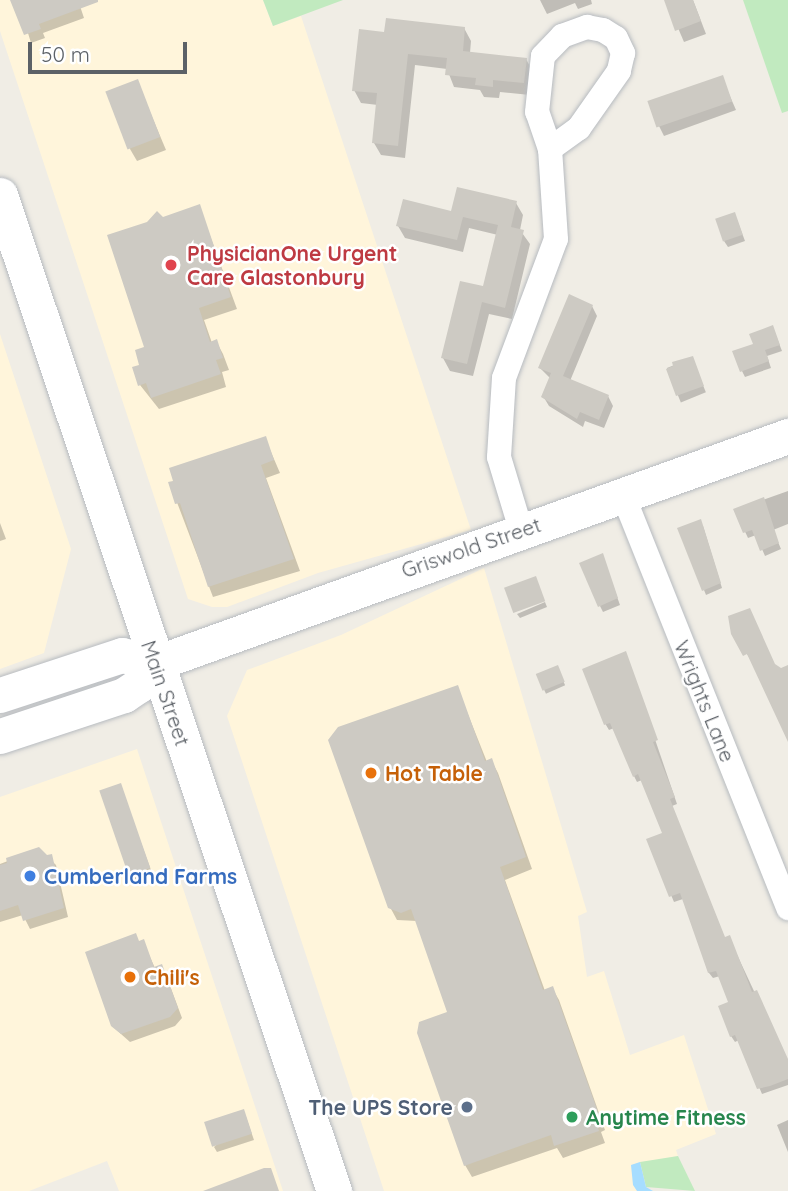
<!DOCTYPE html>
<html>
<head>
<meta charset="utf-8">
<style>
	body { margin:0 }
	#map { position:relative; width:788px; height:1191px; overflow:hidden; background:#f0ede5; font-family:Quicksand,sans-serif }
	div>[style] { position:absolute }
	.commercial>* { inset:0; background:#fff5db }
	.green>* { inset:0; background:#c1eabf }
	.water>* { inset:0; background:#a6ddff }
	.shadow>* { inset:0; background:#0003; transform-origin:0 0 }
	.building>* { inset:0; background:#cdcac3; transform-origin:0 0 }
	.roads { filter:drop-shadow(0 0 2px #b7bbc0) drop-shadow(0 0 2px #b7bbc0) }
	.minor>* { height:24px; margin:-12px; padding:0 12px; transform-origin:12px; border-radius:12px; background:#fff }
	.secondary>* { height:35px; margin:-17.5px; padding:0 17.5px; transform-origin:17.5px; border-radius:17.5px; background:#fff }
	.dots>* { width:19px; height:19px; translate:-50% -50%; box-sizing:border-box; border:4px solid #fff; border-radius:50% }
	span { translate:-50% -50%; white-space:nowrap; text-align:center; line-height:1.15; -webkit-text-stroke:5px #fff; paint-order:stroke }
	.health-label { font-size:21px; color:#be3a42; font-weight:700 }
	.left { translate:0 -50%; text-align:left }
	.street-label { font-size:21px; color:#5c6167 }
	.food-label { font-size:21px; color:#c56008; font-weight:700 }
	.shop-label { font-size:21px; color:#366cbe; font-weight:700 }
	.service-label { font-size:21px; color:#4e5e75; font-weight:700 }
	.right { translate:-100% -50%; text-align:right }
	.leisure-label { font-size:21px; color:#27864d; font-weight:700 }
	.scale { position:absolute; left:28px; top:42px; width:159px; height:32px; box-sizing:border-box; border:4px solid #5c6167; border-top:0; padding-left:9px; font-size:21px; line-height:24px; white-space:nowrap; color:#5c6167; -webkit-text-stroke:5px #fff; paint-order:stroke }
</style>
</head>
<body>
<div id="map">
	<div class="commercial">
		<div style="clip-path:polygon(0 0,263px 0,273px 26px,301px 16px,471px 530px,318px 573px,227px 607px,212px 607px,188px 599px,0 31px)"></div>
		<div style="clip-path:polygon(0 334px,71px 549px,44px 653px,0 669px)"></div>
		<div style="clip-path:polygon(484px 568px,587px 912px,578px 916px,587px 977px,604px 971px,630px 1055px,684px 1035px,716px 1134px,676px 1150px,678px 1156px,631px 1165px,637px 1191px,384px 1191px,227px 716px,247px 670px,341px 635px)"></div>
		<div style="clip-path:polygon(137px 749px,283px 1191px,119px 1191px,107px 1161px,29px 1191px,0 1191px,0 797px)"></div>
	</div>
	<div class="green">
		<div style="clip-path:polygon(263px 0,343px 0,273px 26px)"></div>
		<div style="clip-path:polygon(743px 0,788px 0,788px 111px,782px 113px)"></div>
		<div style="clip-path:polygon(678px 1156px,695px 1191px,646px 1187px,640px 1162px)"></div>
	</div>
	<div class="water">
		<div style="clip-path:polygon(640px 1162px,646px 1187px,653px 1191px,637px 1191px,633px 1185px,631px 1165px)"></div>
	</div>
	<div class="shadow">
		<div style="clip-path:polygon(18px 0,78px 0,84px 18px,43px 33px,45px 38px,31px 43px)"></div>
		<div style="clip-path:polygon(591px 0,592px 4px,578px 9px,575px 3px,547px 14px,540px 0)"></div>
		<div style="clip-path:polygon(666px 0,693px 0,706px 34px,684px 42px)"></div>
		<div style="clip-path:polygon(464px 28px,471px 41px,470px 53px,526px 59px,533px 72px,530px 95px,500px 92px,499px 98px,484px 97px,480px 90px,454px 87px,447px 69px,415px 65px,405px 158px,381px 155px,374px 143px,378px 105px,361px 103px,354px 90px,386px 34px)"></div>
		<div style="clip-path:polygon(722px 78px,736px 110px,664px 136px,659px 126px)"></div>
		<div style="clip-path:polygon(137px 81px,166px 150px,137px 161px,130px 149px)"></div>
		<div style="clip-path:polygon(516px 203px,523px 215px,520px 230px,530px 244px,512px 319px,489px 314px,473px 376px,450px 371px,443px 358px,485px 288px,498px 235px,469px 228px,463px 252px,405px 238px,398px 226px)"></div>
		<div style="clip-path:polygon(199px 206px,237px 309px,204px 320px,212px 343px,216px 341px,223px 354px,229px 370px,222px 372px,226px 387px,159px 409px,140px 385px,162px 219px)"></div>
		<div style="clip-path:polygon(737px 220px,745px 241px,728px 247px,724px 241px)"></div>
		<div style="clip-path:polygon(592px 306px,597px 316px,570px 381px,608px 396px,613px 406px,604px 428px,585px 421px,583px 427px,549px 406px,543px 396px,551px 379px,540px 368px)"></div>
		<div style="clip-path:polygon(775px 333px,782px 351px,767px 356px,771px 368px,745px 377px,742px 371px,755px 345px)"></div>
		<div style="left:692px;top:358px;width:37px;height:27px;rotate:68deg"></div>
		<div style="clip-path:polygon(265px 438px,280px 473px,266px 478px,300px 571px,213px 597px,170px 484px)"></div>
		<div style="clip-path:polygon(788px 491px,788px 524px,773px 530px,781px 549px,765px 556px,756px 535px,748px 538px,735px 510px)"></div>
		<div style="clip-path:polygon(0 523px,6px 539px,0 541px)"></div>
		<div style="clip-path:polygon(703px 526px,722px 588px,706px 595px,704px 590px)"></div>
		<div style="clip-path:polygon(602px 555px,620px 605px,603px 612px,600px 606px)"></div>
		<div style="clip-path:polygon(545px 602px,547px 607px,520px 618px,517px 614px)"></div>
		<div style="clip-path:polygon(733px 633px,781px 670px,788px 667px,788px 740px,751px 660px)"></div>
		<div style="clip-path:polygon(626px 654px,677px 804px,672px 806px,725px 939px,732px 944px,788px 1064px,788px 1085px,762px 1094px,739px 1040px,735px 1042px,731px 1036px,730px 1003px,720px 976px,713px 978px,709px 973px,683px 899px,674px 902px,648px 840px,664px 834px,642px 780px,637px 782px,634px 776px,614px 728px,609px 730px,606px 725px,584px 670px)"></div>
		<div style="left:557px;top:667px;width:20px;height:21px;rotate:66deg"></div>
		<div style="clip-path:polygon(457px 687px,487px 762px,491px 760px,498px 773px,532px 869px,505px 880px,545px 991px,552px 988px,559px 1000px,605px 1130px,601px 1132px,605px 1143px,563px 1158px,557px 1148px,472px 1177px,465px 1165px,450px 1013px,417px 921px,397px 920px,390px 907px)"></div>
		<div style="left:120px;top:785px;width:99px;height:20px;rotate:70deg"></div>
		<div style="clip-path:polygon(39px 849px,56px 865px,68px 917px,30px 929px,23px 915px,0 922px,0 864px)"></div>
		<div style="clip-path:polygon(143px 942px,155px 968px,161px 966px,166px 975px,182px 1018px,175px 1026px,130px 1042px,112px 1026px)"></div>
		<div style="clip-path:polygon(246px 1117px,254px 1140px,217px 1152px,214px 1147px)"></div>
		<div style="clip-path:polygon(788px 1120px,788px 1152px,777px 1125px)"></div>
	</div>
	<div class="building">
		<div style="clip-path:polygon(10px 0,98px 0,98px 2px,39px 24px,41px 29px,24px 35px)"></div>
		<div style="clip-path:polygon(664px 0,693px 0,701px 21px,675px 31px)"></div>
		<div style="clip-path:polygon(386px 18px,465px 27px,463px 51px,527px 58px,524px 83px,493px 80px,493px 87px,475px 85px,476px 78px,445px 75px,447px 58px,408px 54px,398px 146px,372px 143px,377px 93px,352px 91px,359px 29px,384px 32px)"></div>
		<div style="left:723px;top:75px;width:28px;height:80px;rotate:71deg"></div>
		<div style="left:138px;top:79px;width:62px;height:35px;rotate:69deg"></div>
		<div style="clip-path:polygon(457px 187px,517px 201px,511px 227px,524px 230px,505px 308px,482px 302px,467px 364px,441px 358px,460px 281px,483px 286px,498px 225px,463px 217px,457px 240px,396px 226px,403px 199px,451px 211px)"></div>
		<div style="clip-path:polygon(200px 204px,231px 297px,199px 308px,210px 342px,217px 339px,223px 358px,216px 360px,221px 374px,151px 398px,146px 383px,138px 386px,132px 367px,139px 365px,135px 350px,144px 347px,107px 235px,147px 222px,157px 211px,163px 217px)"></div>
		<div style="left:735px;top:212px;width:24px;height:21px;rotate:71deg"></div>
		<div style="clip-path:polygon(569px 294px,593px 305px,563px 376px,609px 395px,599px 420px,580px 412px,577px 419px,541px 397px,551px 373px,538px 368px)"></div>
		<div style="clip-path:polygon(773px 325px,780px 345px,765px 350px,769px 361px,740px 372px,732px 351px,753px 344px,749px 334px)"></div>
		<div style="clip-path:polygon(693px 356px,704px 386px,676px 396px,666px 369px,673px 366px,672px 362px)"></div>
		<div style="clip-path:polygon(266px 436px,274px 460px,261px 465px,294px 559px,208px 587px,180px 503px,175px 504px,168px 482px,173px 481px,169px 468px)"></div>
		<div style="clip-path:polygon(764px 497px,779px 543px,760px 551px,752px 530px,743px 533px,733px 509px)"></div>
		<div style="clip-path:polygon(701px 519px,721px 583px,702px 591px,677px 528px)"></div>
		<div style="clip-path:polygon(603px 553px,618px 598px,598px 607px,579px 563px)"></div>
		<div style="left:536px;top:576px;width:27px;height:34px;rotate:70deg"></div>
		<div style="clip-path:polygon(750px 608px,775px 664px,781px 668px,788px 665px,788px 742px,747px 654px,743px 656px,731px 634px,728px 616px)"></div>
		<div style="clip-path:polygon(626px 651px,658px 740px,653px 742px,675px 797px,670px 799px,725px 937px,730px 935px,752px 992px,757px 990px,788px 1059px,788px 1079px,770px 1086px,757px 1089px,735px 1035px,730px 1037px,718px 1006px,728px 1002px,716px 971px,708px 973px,680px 893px,669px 897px,646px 839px,662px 833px,638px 774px,633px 777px,610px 723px,604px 725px,582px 669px)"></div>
		<div style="left:558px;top:665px;width:18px;height:24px;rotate:68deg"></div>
		<div style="clip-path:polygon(458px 685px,485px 761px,492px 758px,526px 857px,500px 867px,543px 990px,553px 986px,600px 1118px,595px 1119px,599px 1131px,554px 1146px,551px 1135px,464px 1166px,417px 1033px,419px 1022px,447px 1012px,411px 909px,401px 913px,388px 908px,328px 740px,338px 727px)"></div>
		<div style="left:121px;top:783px;width:90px;height:23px;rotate:71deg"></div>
		<div style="clip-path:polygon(39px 847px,47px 855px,52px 854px,64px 908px,23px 921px,18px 905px,0 911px,0 865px,7px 863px,6px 858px)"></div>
		<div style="clip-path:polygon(136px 933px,139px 941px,144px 939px,154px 967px,162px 964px,178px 1008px,170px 1017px,121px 1034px,111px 1026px,85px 952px)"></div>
		<div style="left:244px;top:1109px;width:26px;height:42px;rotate:72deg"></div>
		<div style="clip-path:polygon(264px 1168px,271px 1168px,279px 1191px,203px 1191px)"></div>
	</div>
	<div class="roads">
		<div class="minor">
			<div style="left:623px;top:495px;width:445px;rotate:68.2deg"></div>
			<div style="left:521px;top:530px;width:76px;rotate:-106.8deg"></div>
			<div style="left:499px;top:457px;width:79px;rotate:-86.4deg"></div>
			<div style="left:504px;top:378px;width:148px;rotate:-69.5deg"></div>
			<div style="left:556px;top:239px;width:90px;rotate:-93.8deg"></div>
			<div style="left:550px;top:149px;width:39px;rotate:-109deg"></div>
			<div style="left:537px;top:112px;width:56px;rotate:-83.9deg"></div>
			<div style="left:543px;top:56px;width:28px;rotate:-46deg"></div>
			<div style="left:562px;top:36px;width:27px;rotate:-20deg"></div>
			<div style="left:587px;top:27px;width:16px;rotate:11deg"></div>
			<div style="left:603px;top:30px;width:15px;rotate:32deg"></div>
			<div style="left:616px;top:38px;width:17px;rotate:65deg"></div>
			<div style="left:623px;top:53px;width:18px;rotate:103deg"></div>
			<div style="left:619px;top:71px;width:70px;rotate:125.1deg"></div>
			<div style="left:579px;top:128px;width:36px;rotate:144deg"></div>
		</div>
		<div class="secondary">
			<div style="left:0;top:195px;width:1051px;rotate:71.46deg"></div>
			<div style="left:156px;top:663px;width:672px;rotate:-19.76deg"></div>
			<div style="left:0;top:695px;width:128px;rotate:-18.2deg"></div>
			<div style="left:122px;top:655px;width:35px;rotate:13deg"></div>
			<div style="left:0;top:736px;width:131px;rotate:-18.3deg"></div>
			<div style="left:124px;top:695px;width:18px;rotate:-34deg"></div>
			<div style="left:139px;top:685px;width:28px;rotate:-52deg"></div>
		</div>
	</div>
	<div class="dots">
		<div style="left:171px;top:265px;background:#e0444e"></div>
		<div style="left:371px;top:773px;background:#e8710a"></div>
		<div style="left:30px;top:876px;background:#3f7fe0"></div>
		<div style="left:130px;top:977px;background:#e8710a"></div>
		<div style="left:467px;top:1107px;background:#5c6f8a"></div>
		<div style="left:572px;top:1117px;background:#2e9e5b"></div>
	</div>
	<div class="health-label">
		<span class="left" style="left:187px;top:265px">PhysicianOne Urgent<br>Care Glastonbury</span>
	</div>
	<div class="street-label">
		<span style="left:471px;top:547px;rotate:-19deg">Griswold Street</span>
		<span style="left:166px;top:693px;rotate:71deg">Main Street</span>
		<span style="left:705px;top:701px;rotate:68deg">Wrights Lane</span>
	</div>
	<div class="food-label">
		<span class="left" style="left:385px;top:773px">Hot Table</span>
		<span class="left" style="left:144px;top:977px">Chili's</span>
	</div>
	<div class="shop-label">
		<span class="left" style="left:44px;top:876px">Cumberland Farms</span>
	</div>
	<div class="service-label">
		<span class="right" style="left:453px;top:1107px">The UPS Store</span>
	</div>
	<div class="leisure-label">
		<span class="left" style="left:586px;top:1117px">Anytime Fitness</span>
	</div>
	<div class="scale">50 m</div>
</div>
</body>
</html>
